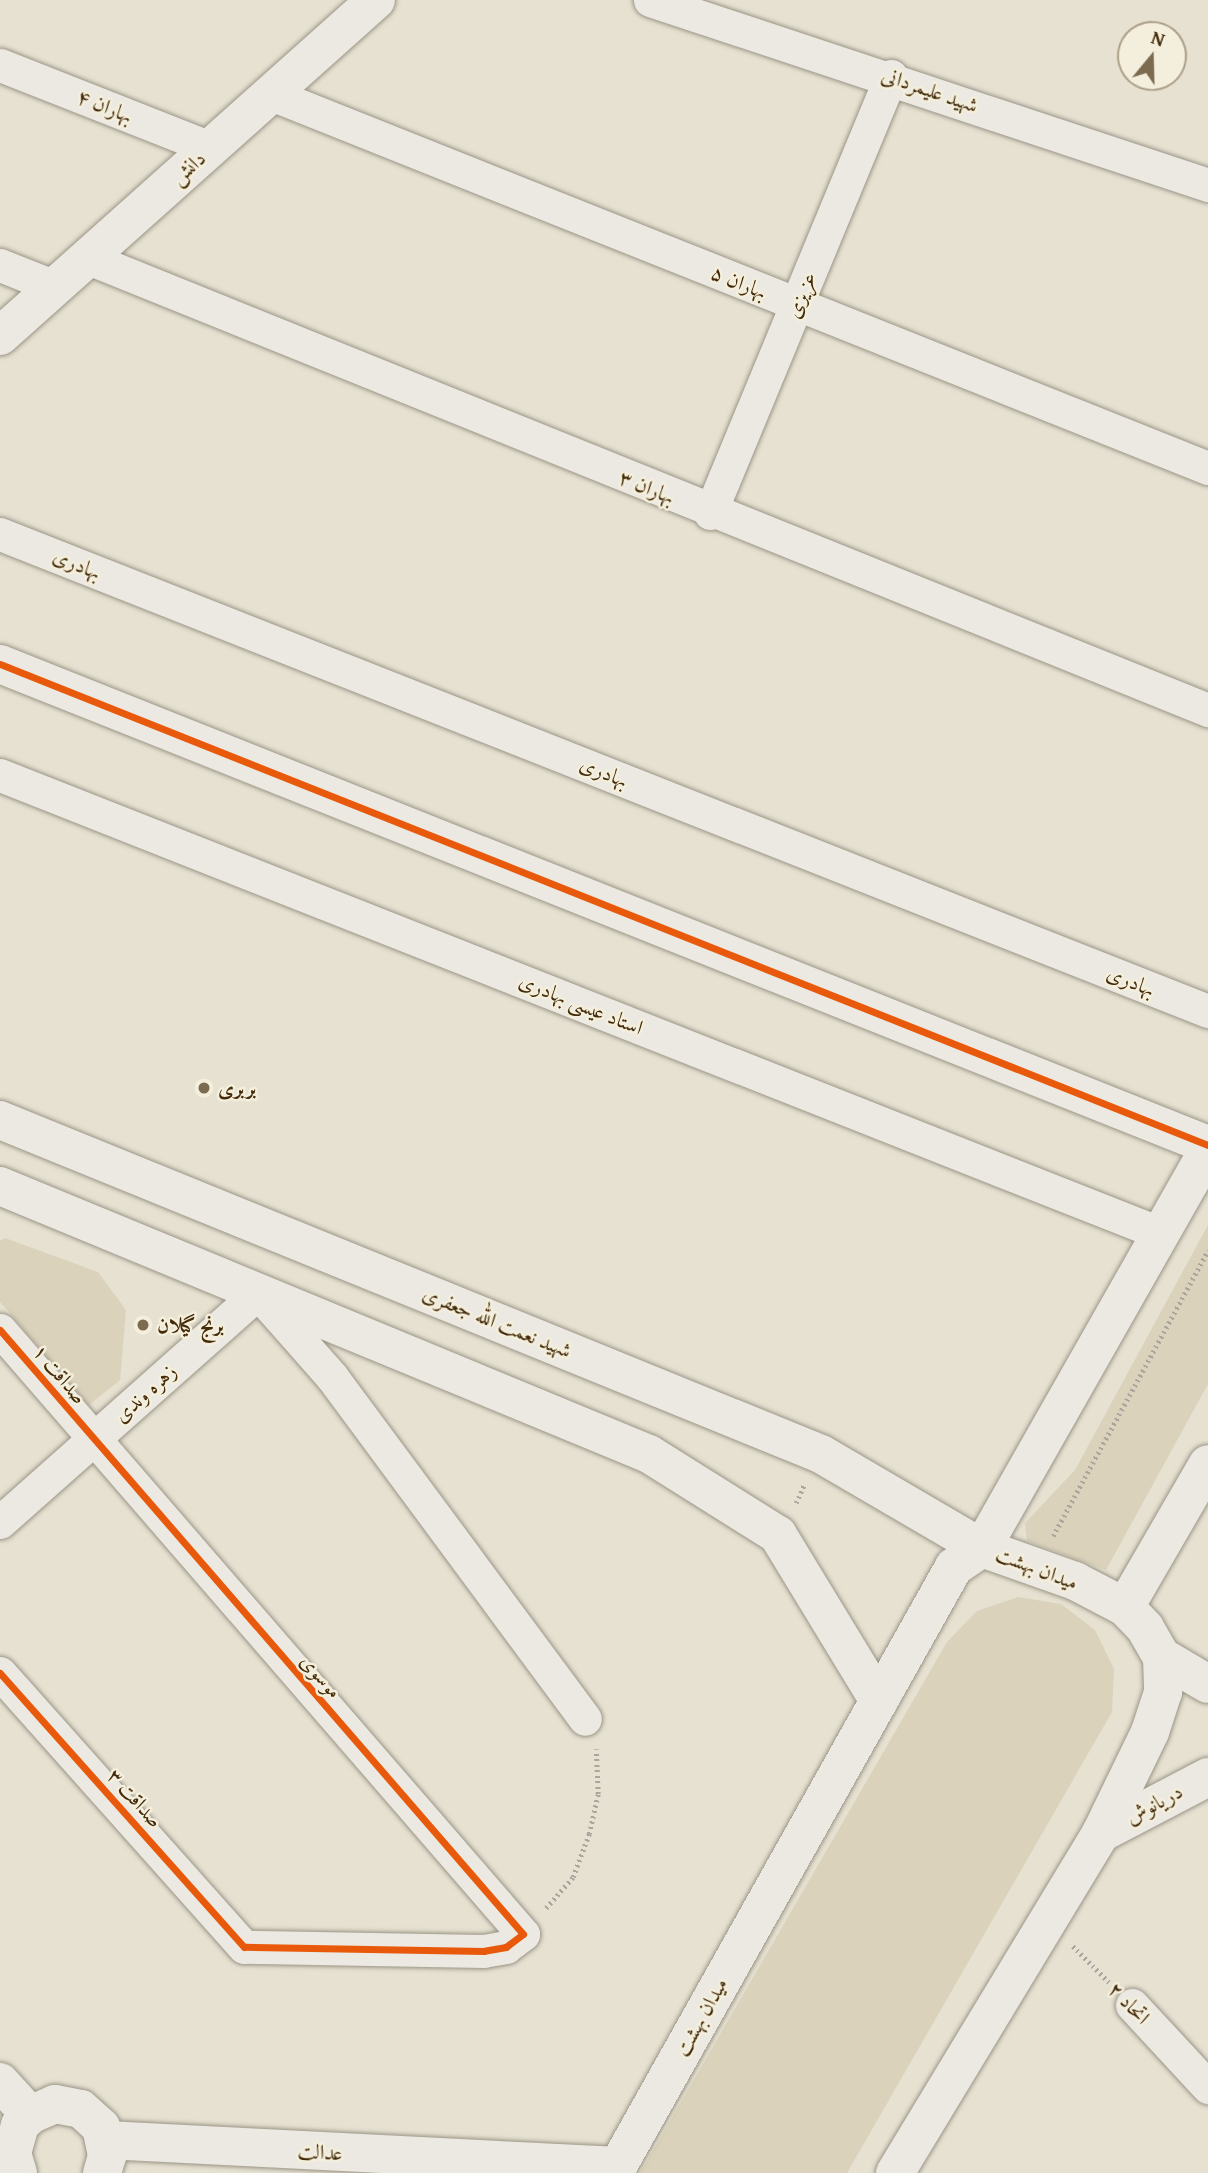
<!DOCTYPE html>
<html>
<head>
<meta charset="utf-8">
<style>
	body { margin:0 }
	#map { position:relative; width:1208px; height:2173px; overflow:hidden; background:#e6e1d1; font-family:"Gentium Book Plus",Amiri,serif }
	div>[style] { position:absolute }
	.green>* { inset:0; background:#dad2ba }
	.path>* { height:4.5px; margin-top:-2.25px; transform-origin:0; background:repeating-linear-gradient(90deg,#aba69d 0 2px,transparent 0 5.5px) }
	.roads { filter:drop-shadow(0 0 2px #9b9587) drop-shadow(0 0 2px #9b9587) }
	.street>* { height:33px; margin:-16.5px; padding:0 16.5px; transform-origin:16.5px; border-radius:16.5px; background:#ebe9e1 }
	.secondary>* { height:38px; margin:-19px; padding:0 19px; transform-origin:19px; border-radius:19px; background:#ebe9e1 }
	.cycleway>* { height:7px; margin:-3.5px; padding:0 3.5px; transform-origin:3.5px; border-radius:3.5px; background:#e8590c }
	.dots>* { width:19px; height:19px; translate:-50% -50%; box-sizing:border-box; border:4px solid #f4eedc; border-radius:50% }
	span { translate:-50% -50%; white-space:nowrap; text-align:center; line-height:1.15; -webkit-text-stroke:5px #f4eedc; paint-order:stroke }
	.street-label { font-size:21px; color:#432b09 }
	.poi-label { font-size:21px; color:#432b09; font-weight:700 }
	.left { translate:0 -50%; text-align:left }
	.north { position:absolute; left:1117px; top:21px; width:70px; height:70px; box-sizing:border-box; background:#f4eedc; border:2px solid #ada088; border-radius:50%; rotate:19deg; font-size:19px; font-weight:700; line-height:28px; text-align:center; color:#432b09 }
	.north::after { content:''; display:block; margin:auto; width:24px; height:32px; background:#7c6b4f; clip-path:polygon(50% 0,100% 100%,50% 72%,0 100%) }
</style>
</head>
<body>
<div id="map">
	<div class="green">
		<div style="clip-path:polygon(1208px 1225px,1208px 1384px,1106px 1570px,1027px 1541px,1025px 1523px,1075px 1470px)"></div>
		<div style="clip-path:polygon(5px 1238px,98px 1272px,126px 1310px,120px 1380px,89px 1405px,0 1302px,0 1241px)"></div>
		<div style="clip-path:polygon(1018px 1597px,1061px 1604px,1095px 1630px,1114px 1669px,1112px 1712px,847px 2173px,640px 2173px,947px 1642px,977px 1611px)"></div>
	</div>
	<div class="path">
		<div style="left:796px;top:1503px;width:20px;rotate:-66deg"></div>
		<div style="left:1053px;top:1536px;width:325px;rotate:-61.5deg"></div>
		<div style="left:546px;top:1908px;width:41px;rotate:-48.9deg"></div>
		<div style="left:573px;top:1877px;width:46px;rotate:-69.6deg"></div>
		<div style="left:589px;top:1834px;width:41px;rotate:-77.3deg"></div>
		<div style="left:598px;top:1794px;width:45px;rotate:-92.5deg"></div>
		<div style="left:1073px;top:1946px;width:51px;rotate:45deg"></div>
	</div>
	<div class="roads">
		<div class="street">
			<div style="left:650px;top:0;width:588px;rotate:18.34deg"></div>
			<div style="left:0;top:65px;width:227px;rotate:21.5deg"></div>
			<div style="left:271px;top:94px;width:1009px;rotate:21.76deg"></div>
			<div style="left:88px;top:258px;width:1208px;rotate:21.98deg"></div>
			<div style="left:0;top:265px;width:59px;rotate:21.8deg"></div>
			<div style="left:710px;top:513px;width:473px;rotate:-67.5deg"></div>
			<div style="left:0;top:534px;width:1299px;rotate:21.55deg"></div>
			<div style="left:0;top:775px;width:1249px;rotate:21.55deg"></div>
			<div style="left:0;top:1330px;width:799px;rotate:49.11deg"></div>
			<div style="left:523px;top:1934px;width:21px;rotate:143deg"></div>
			<div style="left:506px;top:1947px;width:22px;rotate:170deg"></div>
			<div style="left:484px;top:1951px;width:240px;rotate:-179deg"></div>
			<div style="left:244px;top:1947px;width:367px;rotate:-131.7deg"></div>
			<div style="left:0;top:1522px;width:345px;rotate:-41.6deg"></div>
			<div style="left:258px;top:1293px;width:112px;rotate:48.6deg"></div>
			<div style="left:332px;top:1377px;width:425px;rotate:53.5deg"></div>
			<div style="left:1132px;top:2005px;width:112px;rotate:47.2deg"></div>
		</div>
		<div class="secondary">
			<div style="left:0;top:336px;width:504px;rotate:-41.78deg"></div>
			<div style="left:0;top:664px;width:1300px;rotate:21.71deg"></div>
			<div style="left:0;top:1120px;width:886px;rotate:22.14deg"></div>
			<div style="left:821px;top:1454px;width:186px;rotate:30.3deg"></div>
			<div style="left:982px;top:1548px;width:99px;rotate:19.5deg"></div>
			<div style="left:1075px;top:1581px;width:56px;rotate:27.5deg"></div>
			<div style="left:1125px;top:1607px;width:29px;rotate:46deg"></div>
			<div style="left:1145px;top:1628px;width:34px;rotate:60deg"></div>
			<div style="left:1162px;top:1657px;width:35px;rotate:88deg"></div>
			<div style="left:1163px;top:1692px;width:42px;rotate:108deg"></div>
			<div style="left:1150px;top:1732px;width:112px;rotate:115.9deg"></div>
			<div style="left:1101px;top:1833px;width:398px;rotate:121.2deg"></div>
			<div style="left:0;top:1186px;width:702px;rotate:22.44deg"></div>
			<div style="left:649px;top:1454px;width:152px;rotate:32.1deg"></div>
			<div style="left:778px;top:1535px;width:194px;rotate:58.7deg"></div>
			<div style="left:982px;top:1548px;width:458px;rotate:-60.4deg"></div>
			<div style="left:1125px;top:1607px;width:165px;rotate:-59.9deg"></div>
			<div style="left:1162px;top:1657px;width:53px;rotate:30.4deg"></div>
			<div style="left:1101px;top:1833px;width:121px;rotate:-27.6deg"></div>
			<div style="left:0;top:2082px;width:45px;rotate:47.7deg"></div>
			<div style="left:106px;top:2140px;width:513px;rotate:2.91deg"></div>
			<div style="left:18px;top:2173px;width:21px;rotate:-107deg"></div>
			<div style="left:12px;top:2153px;width:29px;rotate:-74deg"></div>
			<div style="left:20px;top:2125px;width:14px;rotate:-45deg"></div>
			<div style="left:30px;top:2115px;width:27px;rotate:-24deg"></div>
			<div style="left:55px;top:2104px;width:26px;rotate:11deg"></div>
			<div style="left:81px;top:2109px;width:27px;rotate:42deg"></div>
			<div style="left:101px;top:2127px;width:30px;rotate:78deg"></div>
			<div style="left:107px;top:2156px;width:18px;rotate:106deg"></div>
			<div style="left:614px;top:2173px;width:695px;rotate:-60.71deg"></div>
			<div style="left:954px;top:1567px;width:34px;rotate:-34deg"></div>
		</div>
	</div>
	<div class="cycleway">
		<div style="left:0;top:664px;width:1300px;rotate:21.71deg"></div>
		<div style="left:0;top:1330px;width:799px;rotate:49.11deg"></div>
		<div style="left:523px;top:1934px;width:21px;rotate:143deg"></div>
		<div style="left:506px;top:1947px;width:22px;rotate:170deg"></div>
		<div style="left:484px;top:1951px;width:240px;rotate:-179deg"></div>
		<div style="left:244px;top:1947px;width:367px;rotate:-131.7deg"></div>
	</div>
	<div class="dots">
		<div style="left:204px;top:1088px;background:#7c6b4f"></div>
		<div style="left:143px;top:1325px;background:#7c6b4f"></div>
	</div>
	<div class="street-label">
		<span style="left:930px;top:90px;rotate:19deg">شهید علیمردانی</span>
		<span style="left:105px;top:106px;rotate:22deg">بهاران ۴</span>
		<span style="left:188px;top:168px;rotate:-42deg">دانش</span>
		<span style="left:739px;top:282px;rotate:22deg">بهاران ۵</span>
		<span style="left:801px;top:295px;rotate:-67deg">عزیزی</span>
		<span style="left:647px;top:487px;rotate:22deg">بهاران ۳</span>
		<span style="left:77px;top:564px;rotate:22deg">بهادری</span>
		<span style="left:604px;top:772px;rotate:22deg">بهادری</span>
		<span style="left:1131px;top:981px;rotate:22deg">بهادری</span>
		<span style="left:581px;top:1004px;rotate:22deg">استاد عیسی بهادری</span>
		<span style="left:497px;top:1322px;rotate:22deg">شهید نعمت الله جعفری</span>
		<span style="left:60px;top:1374px;rotate:50deg">صداقت ۱</span>
		<span style="left:145px;top:1393px;rotate:-42deg">زهره وندی</span>
		<span style="left:1037px;top:1568px;rotate:21deg">میدان بهشت</span>
		<span style="left:321px;top:1676px;rotate:49deg">موسوی</span>
		<span style="left:135px;top:1798px;rotate:48deg">صداقت ۳</span>
		<span style="left:1154px;top:1804px;rotate:-28deg">دریانوش</span>
		<span style="left:1129px;top:2003px;rotate:46deg">اتحاد ۲</span>
		<span style="left:701px;top:2017px;rotate:-61deg">میدان بهشت</span>
		<span style="left:320px;top:2152px;rotate:3deg">عدالت</span>
	</div>
	<div class="poi-label">
		<span class="left" style="left:218px;top:1088px">بربری</span>
		<span class="left" style="left:157px;top:1325px">برنج گیلان</span>
	</div>
	<div class="north">N</div>
</div>
</body>
</html>
